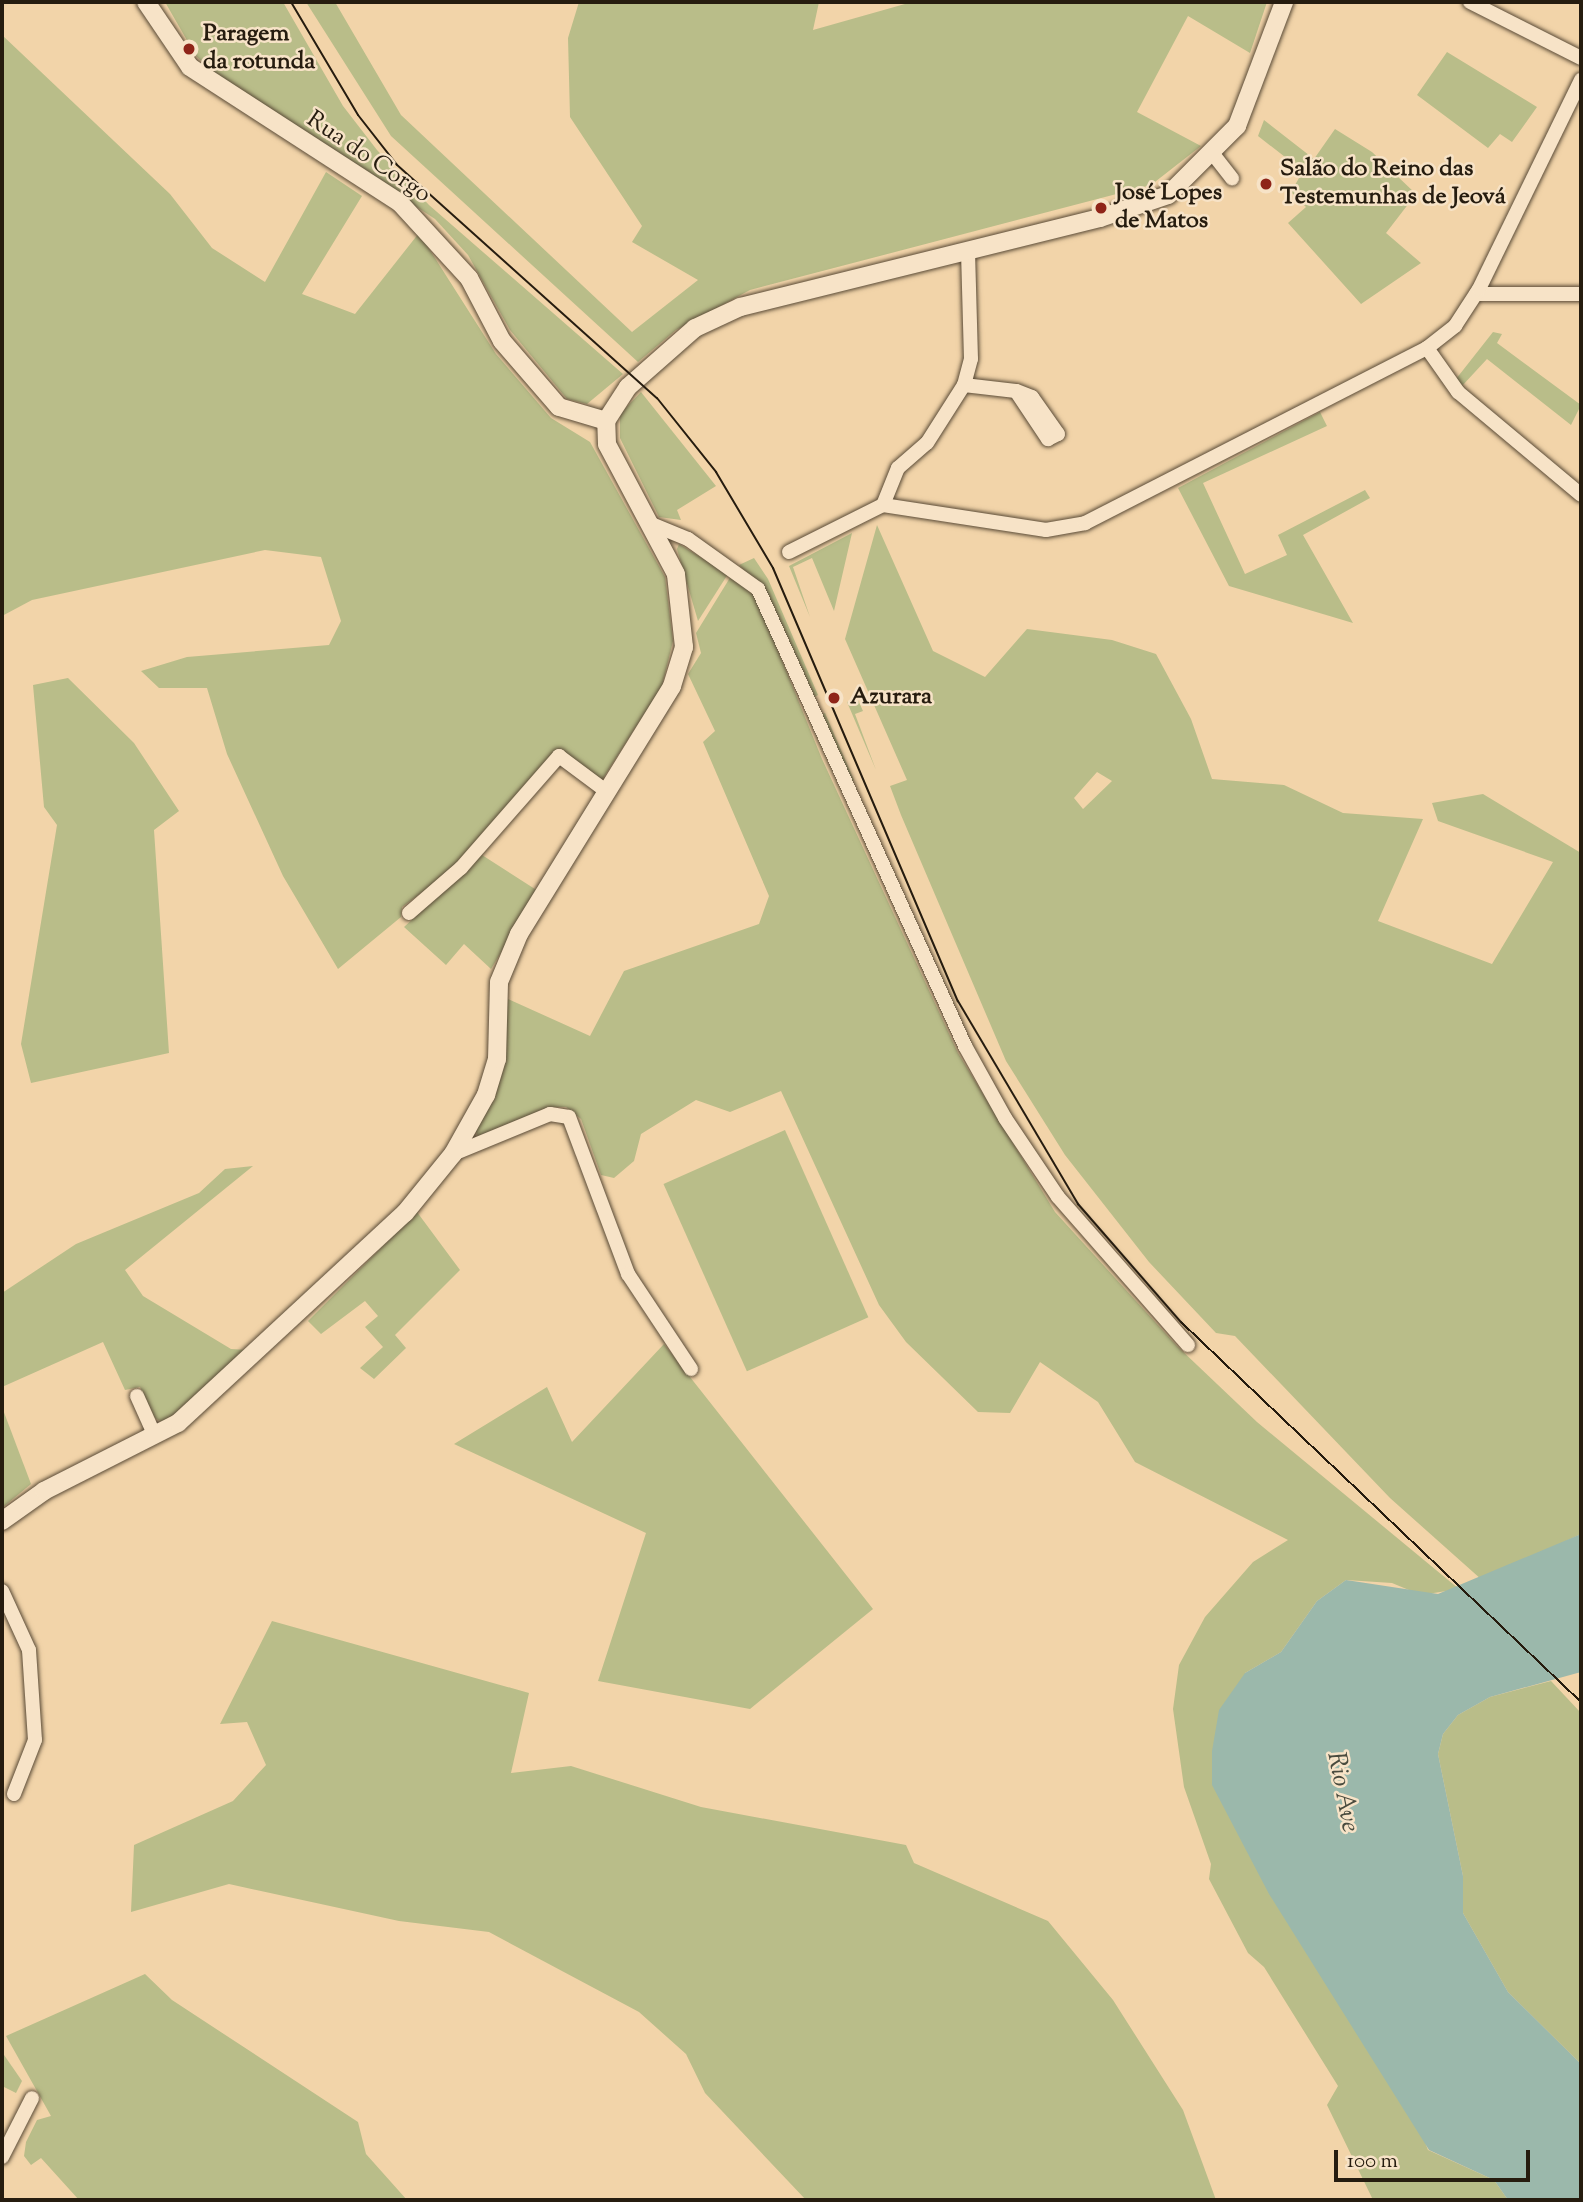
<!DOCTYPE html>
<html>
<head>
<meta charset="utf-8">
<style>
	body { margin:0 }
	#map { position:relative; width:1583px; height:2202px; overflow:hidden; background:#f2d4a9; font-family:"Sorts Mill Goudy",serif }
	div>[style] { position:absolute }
	.green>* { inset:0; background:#b9bd89; transform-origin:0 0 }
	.water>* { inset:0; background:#9bb8ab }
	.roads { filter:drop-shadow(0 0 2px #594a36) drop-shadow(0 0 2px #594a36) }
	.minor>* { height:14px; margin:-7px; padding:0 7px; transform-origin:7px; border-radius:7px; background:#f7e3c7 }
	.tertiary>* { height:18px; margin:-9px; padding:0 9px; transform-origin:9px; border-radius:9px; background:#f7e3c7 }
	.tram>* { height:2px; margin:-1px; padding:0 1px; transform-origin:1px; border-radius:1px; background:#261c0f }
	.dots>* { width:19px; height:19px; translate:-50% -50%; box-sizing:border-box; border:4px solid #f7e3c7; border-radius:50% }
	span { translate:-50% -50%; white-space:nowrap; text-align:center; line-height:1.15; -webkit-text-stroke:5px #f7e3c7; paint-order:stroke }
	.poi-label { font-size:24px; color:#261c0f; font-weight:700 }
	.left { translate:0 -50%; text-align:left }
	.street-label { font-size:24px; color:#261c0f }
	.water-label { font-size:26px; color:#494b3e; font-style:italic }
	.frame { position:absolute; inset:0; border:4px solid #261c0f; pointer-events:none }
	.scale { position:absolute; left:1334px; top:2150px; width:196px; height:32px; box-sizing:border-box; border:4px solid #261c0f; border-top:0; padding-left:9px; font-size:21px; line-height:24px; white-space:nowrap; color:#261c0f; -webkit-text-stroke:5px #f7e3c7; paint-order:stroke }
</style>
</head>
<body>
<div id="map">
	<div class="green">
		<div style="clip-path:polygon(165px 2px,283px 2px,343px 106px,377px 150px,429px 205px,623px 374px,587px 404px,567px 399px,510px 330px,468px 255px,435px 219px,213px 72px,196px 56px)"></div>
		<div style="clip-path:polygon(306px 2px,335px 2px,401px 115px,632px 332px,698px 280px,632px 242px,642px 226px,570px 117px,568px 38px,579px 2px,819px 2px,813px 30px,912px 2px,1267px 2px,1250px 53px,1188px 16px,1137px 112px,1201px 146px,1151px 185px,750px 290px,676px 330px,638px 362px,391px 136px)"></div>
		<div style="clip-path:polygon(2px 35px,170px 194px,212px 248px,265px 282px,326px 172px,362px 196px,302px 294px,355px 314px,419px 233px,496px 354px,551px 418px,590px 442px,665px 577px,673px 641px,662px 686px,602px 780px,559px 750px,459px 865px,402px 907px,401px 917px,338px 969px,283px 876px,227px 754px,207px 688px,159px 688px,141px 671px,187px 657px,329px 645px,341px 621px,321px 557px,265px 550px,32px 600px,2px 616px)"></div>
		<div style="clip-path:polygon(1447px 52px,1537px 107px,1512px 142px,1500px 134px,1488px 148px,1417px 95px)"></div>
		<div style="clip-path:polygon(1264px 120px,1314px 159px,1335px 129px,1372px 152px,1416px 194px,1386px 233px,1421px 263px,1361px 304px,1288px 223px,1306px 207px,1291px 192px,1303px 171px,1258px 136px)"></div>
		<div style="clip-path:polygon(1493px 332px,1502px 334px,1497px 343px,1581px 405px,1571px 425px,1487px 359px,1462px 386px,1456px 379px)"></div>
		<div style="clip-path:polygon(641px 392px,716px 486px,677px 510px,681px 520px,659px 517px,620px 438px,620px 414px)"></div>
		<div style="clip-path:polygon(1320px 412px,1327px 426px,1203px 483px,1245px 574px,1287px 555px,1278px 535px,1365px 490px,1370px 498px,1303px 535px,1353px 623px,1229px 586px,1178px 488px)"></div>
		<div style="clip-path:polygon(evenodd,877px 525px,933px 651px,985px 677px,1027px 629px,1112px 640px,1156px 654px,1191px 719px,1212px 779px,1284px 785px,1343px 813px,1423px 819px,1378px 921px,1492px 964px,1553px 862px,1438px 821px,1432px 803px,1483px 794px,1581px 853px,1581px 1534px,1482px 1580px,1390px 1498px,1235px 1336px,1216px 1333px,1149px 1262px,1065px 1155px,1006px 1061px,901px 815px,890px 786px,907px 780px,845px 639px,877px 525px,1097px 772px,1112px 781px,1083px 809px,1074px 798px,1097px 772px)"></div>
		<div style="clip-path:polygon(852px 533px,834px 611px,812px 558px,793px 567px,810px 617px,789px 566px)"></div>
		<div style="clip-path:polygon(679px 544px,728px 574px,698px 621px,677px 549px)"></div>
		<div style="clip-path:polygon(754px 558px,768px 579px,818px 695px,812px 698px,819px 715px,825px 713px,854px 780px,847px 782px,767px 595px,739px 565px)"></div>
		<div style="clip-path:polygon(731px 576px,755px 594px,822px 759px,958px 1053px,1055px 1212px,1177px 1346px,1257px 1422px,1459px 1589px,1421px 1595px,1392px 1583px,1346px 1580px,1317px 1601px,1281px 1652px,1245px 1673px,1428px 2150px,1494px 2180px,1508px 2200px,1373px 2200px,1327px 2105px,1338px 2086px,1264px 1967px,1248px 1953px,1209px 1879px,1211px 1864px,1184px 1787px,1173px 1709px,1179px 1665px,1205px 1617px,1253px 1562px,1288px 1540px,1135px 1462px,1098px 1402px,1040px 1362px,1010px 1413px,978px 1412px,906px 1342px,879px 1305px,781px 1091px,730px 1112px,696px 1100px,641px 1134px,634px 1161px,614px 1178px,601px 1175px,581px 1119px,566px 1107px,550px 1107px,478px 1136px,475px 1130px,495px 1098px,508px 999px,590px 1036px,624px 971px,759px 924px,769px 896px,703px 742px,715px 731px,688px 674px,701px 653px,696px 633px)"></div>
		<div style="clip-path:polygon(68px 678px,134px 743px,179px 811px,154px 830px,169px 1053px,31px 1083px,21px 1044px,57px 825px,44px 807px,33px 685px)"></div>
		<div style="clip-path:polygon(857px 698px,863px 711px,855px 714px,876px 770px,847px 702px)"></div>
		<div style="clip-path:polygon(482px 855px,538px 891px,491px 969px,464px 944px,446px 965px,404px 927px)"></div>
		<div style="left:785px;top:1130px;width:205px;height:133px;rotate:66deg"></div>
		<div style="clip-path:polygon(253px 1166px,125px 1270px,143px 1296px,231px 1349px,248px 1350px,179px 1411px,162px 1422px,155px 1418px,140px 1387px,125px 1390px,103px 1342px,2px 1387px,2px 1293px,76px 1244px,199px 1193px,225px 1169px)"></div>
		<div style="clip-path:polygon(417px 1212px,460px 1270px,395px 1335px,406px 1348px,374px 1379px,360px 1368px,383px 1347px,365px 1327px,378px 1316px,365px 1301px,321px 1334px,308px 1321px)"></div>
		<div style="clip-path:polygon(664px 1344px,873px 1609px,750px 1709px,598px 1681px,646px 1533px,454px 1444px,547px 1387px,572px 1442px)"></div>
		<div style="clip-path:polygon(2px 1407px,31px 1484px,2px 1508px)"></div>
		<div style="clip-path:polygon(272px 1621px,529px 1693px,511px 1773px,571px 1766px,701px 1807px,906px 1845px,914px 1863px,1048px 1921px,1113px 2000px,1183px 2110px,1216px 2200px,806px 2200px,705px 2093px,686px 2054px,639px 2012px,489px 1932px,399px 1921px,229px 1884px,131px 1912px,134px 1845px,233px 1801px,266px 1765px,247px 1722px,220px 1724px)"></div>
		<div style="clip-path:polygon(1551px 1681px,1581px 1713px,1581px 2064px,1508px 1992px,1463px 1913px,1463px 1876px,1438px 1754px,1443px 1734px,1458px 1715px,1490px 1697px)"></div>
		<div style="clip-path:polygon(145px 1974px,172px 2000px,358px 2122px,366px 2154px,407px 2200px,79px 2200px,41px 2158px,31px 2165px,24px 2156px,26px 2142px,37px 2120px,51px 2116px,6px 2036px)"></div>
		<div style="clip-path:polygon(2px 2052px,22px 2081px,16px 2093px,2px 2086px)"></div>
	</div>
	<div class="water">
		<div style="clip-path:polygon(1581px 1534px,1581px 1672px,1490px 1697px,1458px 1715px,1443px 1734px,1438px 1754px,1463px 1876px,1463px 1913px,1508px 1992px,1581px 2064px,1581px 2200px,1508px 2200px,1494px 2180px,1429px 2150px,1269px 1894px,1212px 1785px,1212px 1751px,1219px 1710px,1245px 1673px,1281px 1652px,1317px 1601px,1346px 1580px,1438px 1594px)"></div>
	</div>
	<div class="roads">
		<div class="minor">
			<div style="left:1470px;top:2px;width:124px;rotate:26.8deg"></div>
			<div style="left:1213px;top:154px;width:31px;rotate:52deg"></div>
			<div style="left:1476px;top:294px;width:105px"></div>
			<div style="left:1427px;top:348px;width:54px;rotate:54.8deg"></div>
			<div style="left:1458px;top:392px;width:160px;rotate:39.9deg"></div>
			<div style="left:964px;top:385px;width:52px;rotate:6.6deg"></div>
			<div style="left:1016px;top:391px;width:58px;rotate:56.3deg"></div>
			<div style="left:1048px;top:439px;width:11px;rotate:-27deg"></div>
			<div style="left:1058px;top:434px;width:45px;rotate:-125.1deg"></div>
			<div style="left:1032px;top:397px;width:17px;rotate:-159deg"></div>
			<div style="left:883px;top:505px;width:40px;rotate:-68deg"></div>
			<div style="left:898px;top:468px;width:38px;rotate:-41deg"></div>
			<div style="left:927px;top:443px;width:69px;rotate:-57.5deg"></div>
			<div style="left:964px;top:385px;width:27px;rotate:-75deg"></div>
			<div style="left:971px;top:359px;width:109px;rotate:-91.6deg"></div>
			<div style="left:649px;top:523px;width:42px;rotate:22.3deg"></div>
			<div style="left:688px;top:539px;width:86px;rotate:35.5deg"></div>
			<div style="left:758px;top:589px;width:502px;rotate:65.63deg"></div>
			<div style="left:965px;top:1046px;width:82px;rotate:60.9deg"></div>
			<div style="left:1005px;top:1118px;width:95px;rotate:56.1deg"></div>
			<div style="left:1058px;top:1197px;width:197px;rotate:48.7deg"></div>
			<div style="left:789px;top:552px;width:105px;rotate:-26.6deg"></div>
			<div style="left:883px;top:505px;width:165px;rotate:8.7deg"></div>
			<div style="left:1046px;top:530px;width:40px;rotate:-10deg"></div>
			<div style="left:1085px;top:523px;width:384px;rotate:-27.1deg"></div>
			<div style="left:1427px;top:348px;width:36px;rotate:-38deg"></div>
			<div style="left:1455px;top:326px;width:44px;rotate:-57deg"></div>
			<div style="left:1479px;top:289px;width:233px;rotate:-64deg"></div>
			<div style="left:409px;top:913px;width:69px;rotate:-40.9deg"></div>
			<div style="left:461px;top:868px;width:149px;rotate:-48.8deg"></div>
			<div style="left:559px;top:756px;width:59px;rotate:36.7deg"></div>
			<div style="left:453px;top:1154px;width:105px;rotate:-22.4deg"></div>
			<div style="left:550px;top:1114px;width:19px;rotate:9deg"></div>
			<div style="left:569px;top:1117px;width:168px;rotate:69.4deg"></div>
			<div style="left:628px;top:1274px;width:114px;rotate:56.4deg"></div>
			<div style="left:137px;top:1396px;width:42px;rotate:65.9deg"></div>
			<div style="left:2px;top:1591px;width:65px;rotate:65.4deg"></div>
			<div style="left:29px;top:1650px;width:90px;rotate:86.2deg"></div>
			<div style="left:35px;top:1740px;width:58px;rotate:111.3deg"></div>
			<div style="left:2px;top:2157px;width:66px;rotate:-63deg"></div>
		</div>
		<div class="tertiary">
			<div style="left:146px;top:2px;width:78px;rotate:55.9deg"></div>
			<div style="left:190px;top:67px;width:250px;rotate:32.9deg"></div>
			<div style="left:400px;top:203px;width:102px;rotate:47.4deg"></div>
			<div style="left:469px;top:278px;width:71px;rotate:62.4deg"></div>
			<div style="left:502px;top:341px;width:87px;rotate:49.2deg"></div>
			<div style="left:559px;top:407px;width:49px;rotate:16.6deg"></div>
			<div style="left:2px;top:1521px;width:52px;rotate:-35.5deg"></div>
			<div style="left:44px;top:1491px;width:150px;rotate:-26.9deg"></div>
			<div style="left:178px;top:1423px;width:309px;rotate:-42.8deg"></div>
			<div style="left:405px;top:1213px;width:76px;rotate:-50.9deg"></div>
			<div style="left:453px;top:1154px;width:68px;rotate:-60.8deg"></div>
			<div style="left:486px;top:1095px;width:38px;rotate:-73deg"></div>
			<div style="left:497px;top:1059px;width:77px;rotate:-88.5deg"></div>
			<div style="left:499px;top:982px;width:52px;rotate:-67.4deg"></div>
			<div style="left:519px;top:934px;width:291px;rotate:-58.3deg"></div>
			<div style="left:672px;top:686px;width:41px;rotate:-72.9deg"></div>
			<div style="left:684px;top:647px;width:73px;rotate:-96.3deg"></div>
			<div style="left:676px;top:574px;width:147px;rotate:-118deg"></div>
			<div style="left:607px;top:444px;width:23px;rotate:-92deg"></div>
			<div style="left:606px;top:421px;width:40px;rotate:-57.1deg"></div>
			<div style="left:628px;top:387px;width:89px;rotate:-41.4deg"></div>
			<div style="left:695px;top:328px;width:50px;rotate:-25deg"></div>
			<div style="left:740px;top:307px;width:371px;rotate:-13.9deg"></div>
			<div style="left:1100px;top:218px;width:72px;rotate:-18.7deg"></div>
			<div style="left:1168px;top:195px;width:98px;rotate:-45deg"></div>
			<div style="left:1237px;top:126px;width:133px;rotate:-69.2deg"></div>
		</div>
	</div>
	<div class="tram">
		<div style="left:291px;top:2px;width:131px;rotate:59.3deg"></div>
		<div style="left:358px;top:115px;width:63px;rotate:52deg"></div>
		<div style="left:397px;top:165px;width:349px;rotate:41.9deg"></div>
		<div style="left:657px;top:398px;width:95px;rotate:51.4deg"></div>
		<div style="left:716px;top:472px;width:112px;rotate:59.3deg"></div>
		<div style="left:773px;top:568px;width:471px;rotate:66.9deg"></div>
		<div style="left:958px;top:1001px;width:236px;rotate:59.4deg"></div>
		<div style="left:1078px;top:1204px;width:157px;rotate:48.9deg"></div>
		<div style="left:1181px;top:1322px;width:552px;rotate:43.53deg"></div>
	</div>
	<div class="dots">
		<div style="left:189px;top:49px;background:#8f2418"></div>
		<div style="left:1266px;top:184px;background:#8f2418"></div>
		<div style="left:1101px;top:208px;background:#8f2418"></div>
		<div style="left:834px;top:698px;background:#8f2418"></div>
	</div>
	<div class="poi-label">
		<span class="left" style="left:203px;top:49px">Paragem<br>da rotunda</span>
		<span class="left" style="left:1280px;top:184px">Salão do Reino das<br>Testemunhas de Jeová</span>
		<span class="left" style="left:1115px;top:208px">José Lopes<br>de Matos</span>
		<span class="left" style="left:850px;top:698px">Azurara</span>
	</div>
	<div class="street-label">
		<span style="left:368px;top:158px;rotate:34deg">Rua do Corgo</span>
	</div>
	<div class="water-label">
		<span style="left:1342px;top:1792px;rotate:79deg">Rio Ave</span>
	</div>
	<div class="frame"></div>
	<div class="scale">100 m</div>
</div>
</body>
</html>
